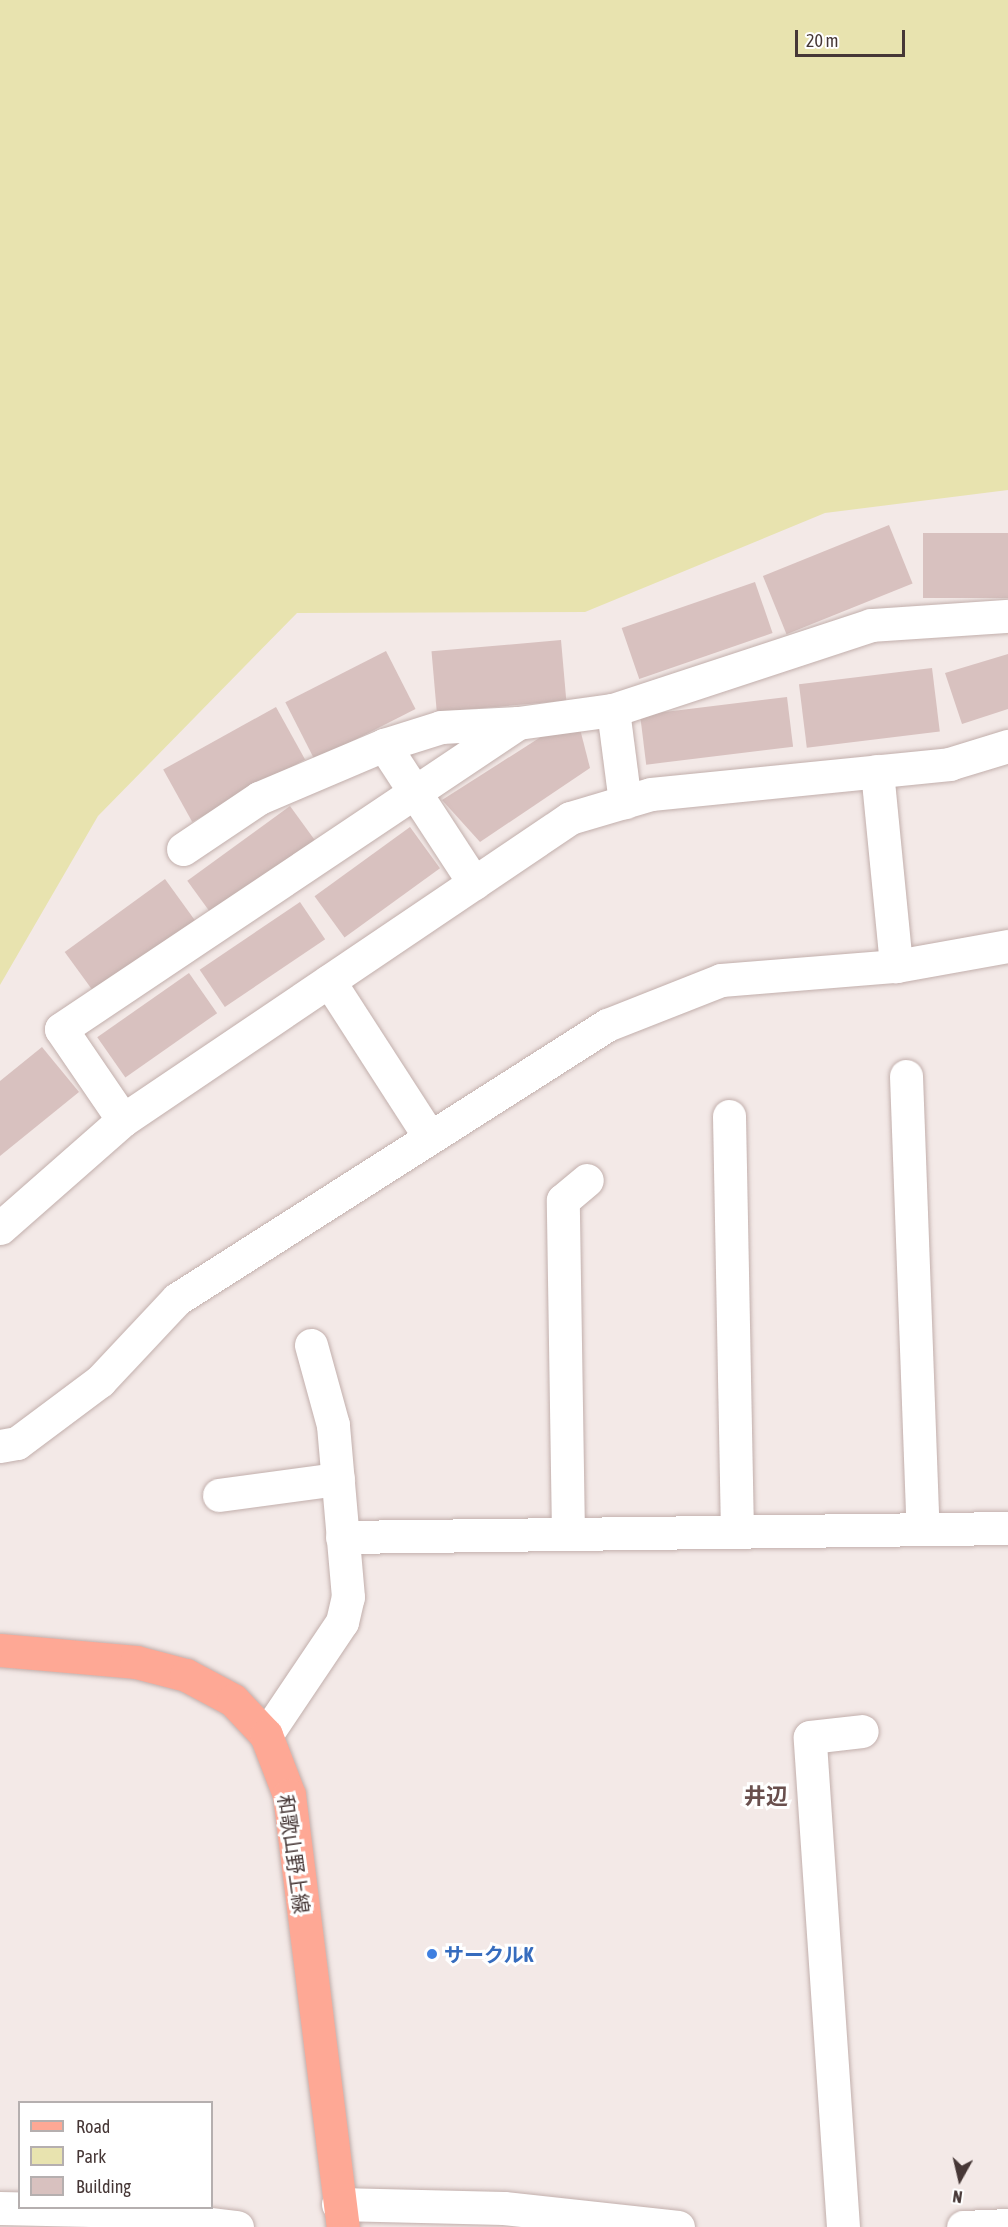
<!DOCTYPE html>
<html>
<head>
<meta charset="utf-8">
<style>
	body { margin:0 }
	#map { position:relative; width:1008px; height:2227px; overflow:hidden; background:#f3e9e7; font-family:"Asap Condensed","Noto Sans JP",sans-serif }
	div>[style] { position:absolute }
	.green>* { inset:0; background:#e8e3af }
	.building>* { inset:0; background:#d8c1bf; transform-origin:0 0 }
	.roads { filter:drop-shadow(0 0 2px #c2afac) drop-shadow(0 0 2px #c2afac) }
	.minor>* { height:33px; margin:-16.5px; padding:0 16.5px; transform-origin:16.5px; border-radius:16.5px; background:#fff }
	.major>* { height:33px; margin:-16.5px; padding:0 16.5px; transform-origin:16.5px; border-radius:16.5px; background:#fea895 }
	.dots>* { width:16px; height:16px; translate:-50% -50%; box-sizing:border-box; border:3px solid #fff; border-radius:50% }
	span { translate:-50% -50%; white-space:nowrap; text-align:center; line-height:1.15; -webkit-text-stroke:6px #fff; paint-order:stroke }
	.street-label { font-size:20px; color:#463736 }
	.shop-label { font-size:20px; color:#366cbe; font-weight:700 }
	.left { translate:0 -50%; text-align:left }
	.quarter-label { font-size:22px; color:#694f4d; font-weight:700 }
	.legend { position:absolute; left:18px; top:2101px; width:195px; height:108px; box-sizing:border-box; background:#fff; border:2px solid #b5afaf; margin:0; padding:8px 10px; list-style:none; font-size:18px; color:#463736 }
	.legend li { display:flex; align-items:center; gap:12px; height:30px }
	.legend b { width:30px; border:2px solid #b5afaf }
	.north { position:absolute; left:930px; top:2149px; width:60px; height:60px; -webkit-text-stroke:4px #fff; paint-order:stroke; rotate:188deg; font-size:16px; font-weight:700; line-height:24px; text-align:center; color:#463736 }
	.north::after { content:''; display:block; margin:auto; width:21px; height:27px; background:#463736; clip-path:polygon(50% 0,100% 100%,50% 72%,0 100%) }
	.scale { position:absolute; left:795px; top:30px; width:110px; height:27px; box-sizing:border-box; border:3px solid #463736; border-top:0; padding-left:8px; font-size:18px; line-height:21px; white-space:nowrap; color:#463736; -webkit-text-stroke:4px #fff; paint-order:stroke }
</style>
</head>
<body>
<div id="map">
	<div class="green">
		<div style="clip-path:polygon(0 0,1008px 0,1008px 490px,825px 513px,585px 612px,297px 613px,98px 816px,0 985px)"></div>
	</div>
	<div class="building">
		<div style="left:889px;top:525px;width:63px;height:136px;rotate:68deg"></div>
		<div style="left:1008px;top:533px;width:65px;height:85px;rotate:90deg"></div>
		<div style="left:755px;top:582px;width:54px;height:141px;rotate:71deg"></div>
		<div style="left:561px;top:640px;width:61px;height:130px;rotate:85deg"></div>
		<div style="left:386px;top:651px;width:65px;height:113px;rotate:63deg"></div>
		<div style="clip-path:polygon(1008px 654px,1008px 709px,962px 724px,945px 673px)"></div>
		<div style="left:932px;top:668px;width:64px;height:134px;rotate:83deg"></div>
		<div style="left:787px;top:697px;width:50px;height:148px;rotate:83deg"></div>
		<div style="left:276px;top:707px;width:60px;height:129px;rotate:61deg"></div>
		<div style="clip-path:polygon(579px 725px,590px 768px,480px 842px,442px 800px,547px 733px)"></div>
		<div style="left:290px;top:806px;width:43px;height:127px;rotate:54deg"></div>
		<div style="left:410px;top:827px;width:51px;height:118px;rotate:54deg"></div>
		<div style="left:165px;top:879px;width:53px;height:124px;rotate:54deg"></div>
		<div style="left:300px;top:902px;width:45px;height:121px;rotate:56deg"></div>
		<div style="left:189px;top:973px;width:49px;height:112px;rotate:55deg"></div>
		<div style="clip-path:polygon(42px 1047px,79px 1092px,0 1156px,0 1081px)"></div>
	</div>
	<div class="roads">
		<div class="minor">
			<div style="left:613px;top:710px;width:93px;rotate:82.6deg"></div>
			<div style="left:384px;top:745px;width:165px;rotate:56.9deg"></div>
			<div style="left:877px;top:771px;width:196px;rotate:84.4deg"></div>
			<div style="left:183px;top:849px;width:92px;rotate:-33.9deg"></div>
			<div style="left:259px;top:798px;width:136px;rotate:-23deg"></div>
			<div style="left:384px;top:745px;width:60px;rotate:-17.5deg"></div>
			<div style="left:441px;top:727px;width:77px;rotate:-3deg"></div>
			<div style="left:329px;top:981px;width:184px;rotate:57.2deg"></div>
			<div style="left:906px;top:1076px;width:453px;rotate:87.9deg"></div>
			<div style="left:729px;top:1116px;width:415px;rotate:88.9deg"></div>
			<div style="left:123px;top:1120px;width:110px;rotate:-124.3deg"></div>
			<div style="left:61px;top:1029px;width:550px;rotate:-33.81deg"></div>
			<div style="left:518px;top:723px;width:96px;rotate:-7.8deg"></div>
			<div style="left:613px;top:710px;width:272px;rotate:-18.2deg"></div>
			<div style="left:871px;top:625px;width:137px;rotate:-3.8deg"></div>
			<div style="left:0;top:1228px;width:164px;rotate:-41.3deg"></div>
			<div style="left:123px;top:1120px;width:539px;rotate:-34.04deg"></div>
			<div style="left:570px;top:818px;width:84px;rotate:-16.5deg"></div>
			<div style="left:651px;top:794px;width:300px;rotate:-5.7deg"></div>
			<div style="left:949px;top:764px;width:62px;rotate:-17deg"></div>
			<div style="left:0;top:1446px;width:17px;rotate:-10deg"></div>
			<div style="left:17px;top:1443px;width:104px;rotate:-36.8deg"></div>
			<div style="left:100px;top:1381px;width:112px;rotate:-46.8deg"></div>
			<div style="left:177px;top:1299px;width:510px;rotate:-32.51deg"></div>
			<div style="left:607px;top:1025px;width:123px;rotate:-21.5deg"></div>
			<div style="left:721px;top:980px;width:176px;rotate:-4.6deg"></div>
			<div style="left:896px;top:966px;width:114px;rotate:-10.1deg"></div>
			<div style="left:219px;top:1495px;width:120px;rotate:-7.7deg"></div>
			<div style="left:568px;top:1534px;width:334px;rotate:-90.9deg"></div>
			<div style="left:563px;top:1200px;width:31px;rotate:-40deg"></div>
			<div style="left:342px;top:1537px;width:666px;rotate:-0.77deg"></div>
			<div style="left:266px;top:1735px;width:136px;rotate:-56.1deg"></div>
			<div style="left:342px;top:1622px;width:26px;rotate:-77deg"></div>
			<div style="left:348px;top:1597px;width:173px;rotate:-95deg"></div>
			<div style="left:333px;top:1425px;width:83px;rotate:-105.4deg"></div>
			<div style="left:338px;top:2204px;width:166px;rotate:1.4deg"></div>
			<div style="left:504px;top:2208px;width:175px;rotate:6.2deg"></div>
			<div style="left:0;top:2208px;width:92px;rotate:1.2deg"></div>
			<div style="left:92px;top:2210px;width:146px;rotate:6.7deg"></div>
			<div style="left:843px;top:2227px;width:491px;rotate:-93.9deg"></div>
			<div style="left:810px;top:1737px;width:52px;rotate:-6.6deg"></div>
			<div style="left:963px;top:2227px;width:45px;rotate:-2.5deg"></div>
		</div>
		<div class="major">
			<div style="left:0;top:1650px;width:137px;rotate:5deg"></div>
			<div style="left:136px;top:1662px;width:52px;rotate:14.6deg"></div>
			<div style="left:186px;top:1675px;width:53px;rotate:28deg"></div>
			<div style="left:233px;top:1700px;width:48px;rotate:46.7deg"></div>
			<div style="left:266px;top:1735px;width:64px;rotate:69deg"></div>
			<div style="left:289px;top:1795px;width:435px;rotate:82.9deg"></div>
		</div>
	</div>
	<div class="dots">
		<div style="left:432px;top:1954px;background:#3f7fe0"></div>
	</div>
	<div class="street-label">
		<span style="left:294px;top:1854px;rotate:82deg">和歌山野上線</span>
	</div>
	<div class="shop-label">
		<span class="left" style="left:444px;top:1954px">サークルK</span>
	</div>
	<div class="quarter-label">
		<span style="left:766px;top:1797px">井辺</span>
	</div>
	<ul class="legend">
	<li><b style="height:8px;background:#fea895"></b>Road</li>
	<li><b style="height:16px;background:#e8e3af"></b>Park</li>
	<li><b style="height:16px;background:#d8c1bf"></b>Building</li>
	</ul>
	<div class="north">N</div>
	<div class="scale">20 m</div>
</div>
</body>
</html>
